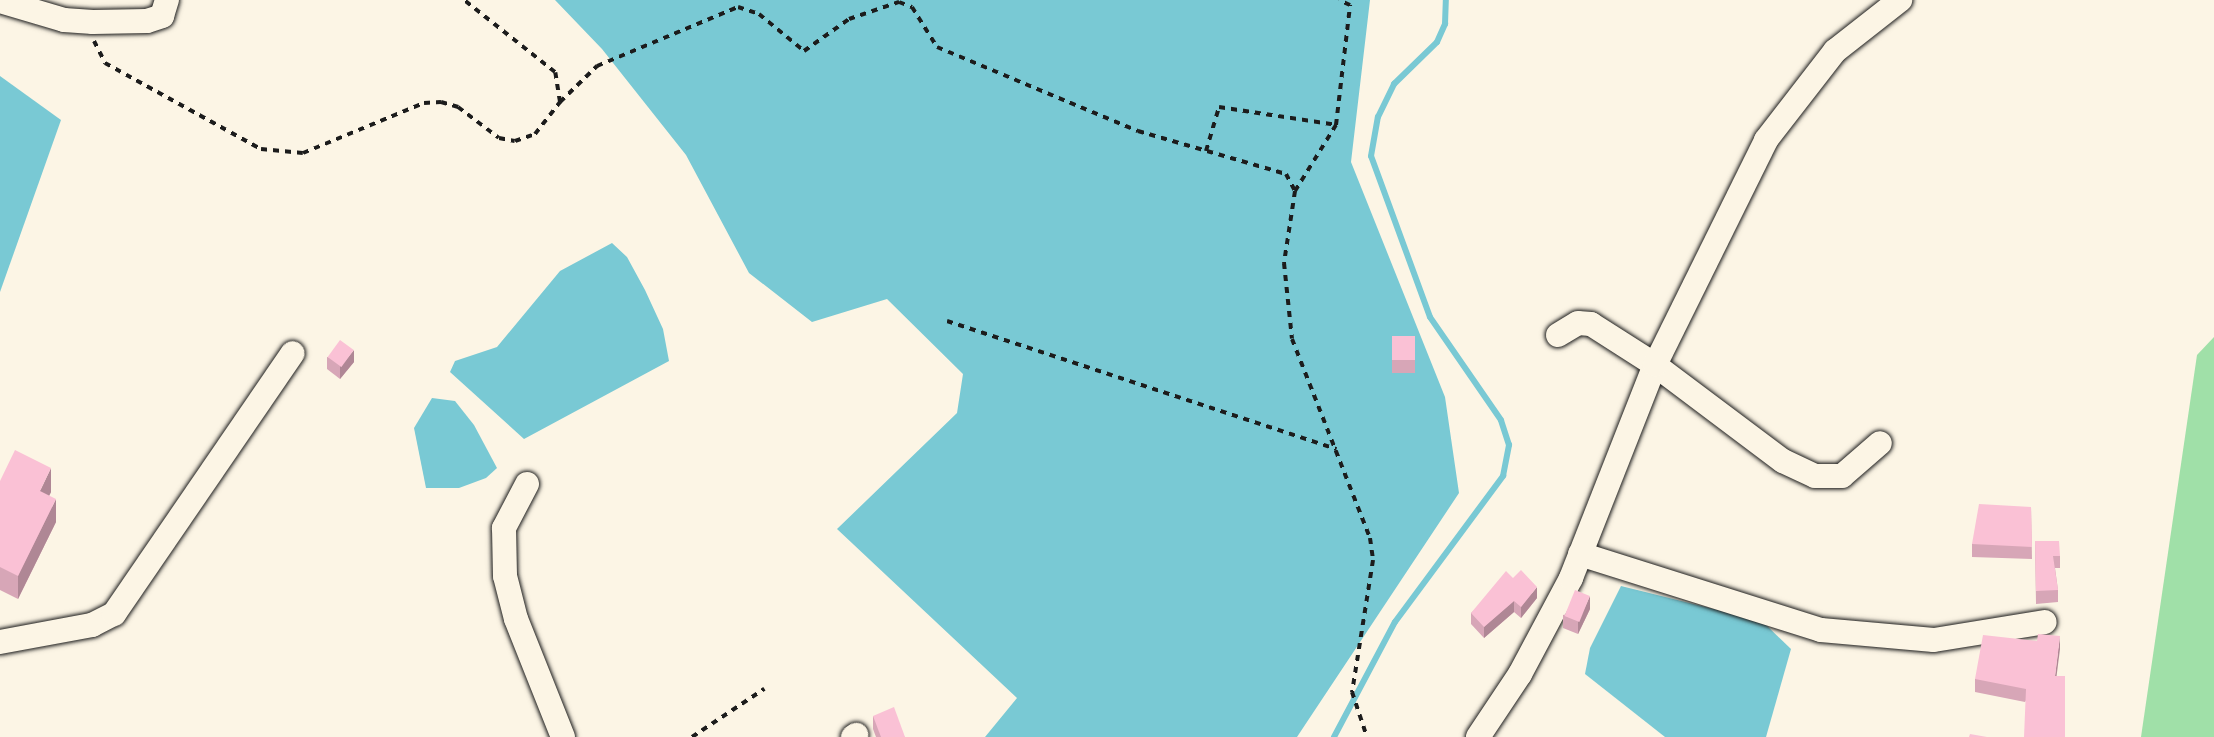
<!DOCTYPE html>
<html>
<head>
<meta charset="utf-8">
<style>
	body { margin:0 }
	#map { position:relative; width:2214px; height:737px; overflow:hidden; background:#fcf5e5; font-family:Kalam,sans-serif }
	div>[style] { position:absolute }
	.green>* { inset:0; background:#a0e0a8 }
	.water>* { inset:0; background:#79c9d4 }
	.stream>* { height:6px; margin:-3px; padding:0 3px; transform-origin:3px; border-radius:3px; background:#79c9d4 }
	.path>* { height:4px; margin-top:-2px; transform-origin:0; background:repeating-linear-gradient(90deg,#1c1c1c 0 6px,transparent 0 12px) }
	.roads { filter:drop-shadow(0 0 2px #1c1c1c) drop-shadow(0 0 2px #1c1c1c) }
	.minor>* { height:24px; margin:-12px; padding:0 12px; transform-origin:12px; border-radius:12px; background:#fcf5e5 }
	.wall>* { inset:0; background:#d7a6b7; transform-origin:0 0 }
	.shaded-wall>* { inset:0; background:#af8795 }
	.building>* { inset:0; background:#fac1d5; transform-origin:0 0 }
	span { translate:-50% -50%; white-space:nowrap; text-align:center; line-height:1.15; -webkit-text-stroke:7px #fcf5e5; paint-order:stroke }
</style>
</head>
<body>
<div id="map">
	<div class="green">
		<div style="clip-path:polygon(2214px 337px,2214px 737px,2141px 737px,2197px 355px)"></div>
	</div>
	<div class="water">
		<div style="clip-path:polygon(555px 0,1370px 0,1351px 162px,1445px 397px,1459px 493px,1297px 737px,985px 737px,1017px 698px,837px 529px,957px 413px,963px 374px,887px 299px,812px 322px,749px 273px,686px 155px,602px 49px)"></div>
		<div style="clip-path:polygon(0 76px,61px 120px,0 292px)"></div>
		<div style="clip-path:polygon(612px 243px,627px 257px,645px 290px,663px 329px,669px 361px,524px 439px,450px 372px,455px 361px,497px 347px,560px 271px)"></div>
		<div style="clip-path:polygon(432px 398px,455px 401px,474px 425px,497px 468px,486px 478px,459px 488px,426px 488px,414px 428px)"></div>
		<div style="clip-path:polygon(1621px 586px,1762px 621px,1791px 649px,1766px 737px,1665px 737px,1585px 674px,1590px 648px)"></div>
	</div>
	<div class="stream">
		<div style="left:1334px;top:737px;width:130px;rotate:-62.1deg"></div>
		<div style="left:1395px;top:622px;width:182px;rotate:-53.5deg"></div>
		<div style="left:1503px;top:476px;width:32px;rotate:-79deg"></div>
		<div style="left:1509px;top:445px;width:26px;rotate:-108deg"></div>
		<div style="left:1501px;top:420px;width:125px;rotate:-124.6deg"></div>
		<div style="left:1430px;top:317px;width:171px;rotate:-110.1deg"></div>
		<div style="left:1371px;top:156px;width:40px;rotate:-80deg"></div>
		<div style="left:1378px;top:117px;width:37px;rotate:-64deg"></div>
		<div style="left:1394px;top:84px;width:60px;rotate:-44.3deg"></div>
		<div style="left:1437px;top:42px;width:20px;rotate:-66deg"></div>
		<div style="left:1445px;top:24px;width:24px;rotate:-88deg"></div>
	</div>
	<div class="path">
		<div style="left:94px;top:41px;width:25px;rotate:63deg"></div>
		<div style="left:105px;top:63px;width:178px;rotate:28.9deg"></div>
		<div style="left:261px;top:149px;width:42px;rotate:5.4deg"></div>
		<div style="left:303px;top:153px;width:131px;rotate:-22.5deg"></div>
		<div style="left:424px;top:103px;width:17px;rotate:-3deg"></div>
		<div style="left:441px;top:102px;width:18px;rotate:16deg"></div>
		<div style="left:458px;top:107px;width:51px;rotate:37.1deg"></div>
		<div style="left:499px;top:138px;width:16px;rotate:11deg"></div>
		<div style="left:515px;top:141px;width:21px;rotate:-19deg"></div>
		<div style="left:535px;top:134px;width:41px;rotate:-52deg"></div>
		<div style="left:560px;top:102px;width:30px;rotate:-99deg"></div>
		<div style="left:555px;top:72px;width:116px;rotate:-141.6deg"></div>
		<div style="left:560px;top:102px;width:52px;rotate:-44.2deg"></div>
		<div style="left:597px;top:66px;width:153px;rotate:-22.7deg"></div>
		<div style="left:738px;top:7px;width:22px;rotate:18deg"></div>
		<div style="left:759px;top:14px;width:58px;rotate:39.4deg"></div>
		<div style="left:804px;top:51px;width:55px;rotate:-35.4deg"></div>
		<div style="left:849px;top:19px;width:53px;rotate:-18.8deg"></div>
		<div style="left:899px;top:2px;width:14px;rotate:21deg"></div>
		<div style="left:912px;top:7px;width:47px;rotate:58deg"></div>
		<div style="left:937px;top:47px;width:218px;rotate:22.7deg"></div>
		<div style="left:1138px;top:131px;width:154px;rotate:16.2deg"></div>
		<div style="left:1286px;top:174px;width:19px;rotate:62deg"></div>
		<div style="left:1295px;top:191px;width:73px;rotate:98.7deg"></div>
		<div style="left:1284px;top:263px;width:76px;rotate:84deg"></div>
		<div style="left:1292px;top:339px;width:214px;rotate:68.6deg"></div>
		<div style="left:1370px;top:538px;width:22px;rotate:82deg"></div>
		<div style="left:1373px;top:560px;width:134px;rotate:99deg"></div>
		<div style="left:1352px;top:692px;width:47px;rotate:71.6deg"></div>
		<div style="left:1206px;top:151px;width:46px;rotate:-73.5deg"></div>
		<div style="left:1219px;top:107px;width:118px;rotate:8.7deg"></div>
		<div style="left:1295px;top:191px;width:78px;rotate:-58.2deg"></div>
		<div style="left:1336px;top:125px;width:121px;rotate:-83.3deg"></div>
		<div style="left:1350px;top:5px;width:12px;rotate:-156deg"></div>
		<div style="left:947px;top:321px;width:410px;rotate:18.2deg"></div>
		<div style="left:692px;top:737px;width:87px;rotate:-33.7deg"></div>
	</div>
	<div class="roads">
		<div class="minor">
			<div style="left:0;top:1px;width:67px;rotate:16.5deg"></div>
			<div style="left:64px;top:20px;width:29px;rotate:4deg"></div>
			<div style="left:93px;top:22px;width:54px;rotate:-1.1deg"></div>
			<div style="left:147px;top:21px;width:16px;rotate:-18deg"></div>
			<div style="left:162px;top:16px;width:17px;rotate:-73deg"></div>
			<div style="left:1558px;top:335px;width:23px;rotate:-31deg"></div>
			<div style="left:1578px;top:323px;width:13px;rotate:4deg"></div>
			<div style="left:1591px;top:324px;width:76px;rotate:32.6deg"></div>
			<div style="left:1655px;top:365px;width:160px;rotate:36.9deg"></div>
			<div style="left:1783px;top:461px;width:35px;rotate:25deg"></div>
			<div style="left:1815px;top:476px;width:27px"></div>
			<div style="left:1842px;top:476px;width:50px;rotate:-41deg"></div>
			<div style="left:527px;top:484px;width:50px;rotate:117.6deg"></div>
			<div style="left:504px;top:528px;width:48px;rotate:88.8deg"></div>
			<div style="left:505px;top:576px;width:44px;rotate:75.7deg"></div>
			<div style="left:516px;top:619px;width:127px;rotate:68.3deg"></div>
			<div style="left:1580px;top:554px;width:253px;rotate:17.5deg"></div>
			<div style="left:1821px;top:630px;width:113px;rotate:5.1deg"></div>
			<div style="left:1934px;top:640px;width:112px;rotate:-9.2deg"></div>
			<div style="left:0;top:642px;width:94px;rotate:-10.5deg"></div>
			<div style="left:92px;top:625px;width:25px;rotate:-27deg"></div>
			<div style="left:114px;top:614px;width:316px;rotate:-55.6deg"></div>
			<div style="left:853px;top:737px;width:4px;rotate:-34deg"></div>
			<div style="left:1478px;top:737px;width:76px;rotate:-56.3deg"></div>
			<div style="left:1520px;top:674px;width:109px;rotate:-62deg"></div>
			<div style="left:1571px;top:578px;width:229px;rotate:-68.5deg"></div>
			<div style="left:1655px;top:365px;width:251px;rotate:-63.7deg"></div>
			<div style="left:1766px;top:140px;width:113px;rotate:-52.2deg"></div>
			<div style="left:1835px;top:51px;width:83px;rotate:-38.1deg"></div>
		</div>
	</div>
	<div class="wall">
		<div style="left:1392px;top:336px;width:23px;height:37px"></div>
		<div style="clip-path:polygon(327px 357px,354px 362px,340px 379px,327px 369px)"></div>
		<div style="clip-path:polygon(0 481px,51px 492px,49px 496px,56px 522px,18px 599px,0 590px)"></div>
		<div style="clip-path:polygon(2031px 507px,2032px 559px,1972px 557px,1972px 544px)"></div>
		<div style="clip-path:polygon(2035px 541px,2060px 556px,2060px 568px,2055px 568px,2058px 590px,2058px 602px,2036px 604px)"></div>
		<div style="clip-path:polygon(1513px 578px,1537px 598px,1521px 618px,1514px 612px,1484px 638px,1471px 624px,1471px 613px)"></div>
		<div style="clip-path:polygon(1590px 609px,1578px 634px,1563px 628px,1563px 615px)"></div>
		<div style="clip-path:polygon(2037px 641px,2060px 649px,2025px 702px,1975px 692px,1975px 679px)"></div>
		<div style="clip-path:polygon(873px 716px,905px 737px,876px 737px,873px 729px)"></div>
	</div>
	<div class="shaded-wall">
		<div style="clip-path:polygon(354px 350px,354px 362px,340px 379px,340px 367px)"></div>
		<div style="clip-path:polygon(51px 468px,51px 492px,40px 514px,40px 491px)"></div>
		<div style="clip-path:polygon(56px 499px,56px 522px,18px 599px,18px 576px)"></div>
		<div style="clip-path:polygon(1537px 587px,1537px 598px,1521px 618px,1521px 607px)"></div>
		<div style="clip-path:polygon(1590px 596px,1590px 609px,1578px 634px,1578px 622px)"></div>
		<div style="clip-path:polygon(1514px 601px,1514px 612px,1484px 638px,1484px 627px)"></div>
		<div style="clip-path:polygon(2060px 636px,2060px 649px,2055px 688px,2055px 676px)"></div>
	</div>
	<div class="building">
		<div style="left:1392px;top:336px;width:23px;height:24px"></div>
		<div style="left:340px;top:340px;width:17px;height:21px;rotate:36deg"></div>
		<div style="clip-path:polygon(15px 450px,51px 468px,40px 491px,56px 499px,18px 576px,0 567px,0 481px)"></div>
		<div style="clip-path:polygon(1979px 504px,2031px 507px,2032px 547px,1972px 544px)"></div>
		<div style="clip-path:polygon(2035px 541px,2059px 541px,2060px 556px,2053px 556px,2058px 590px,2036px 591px)"></div>
		<div style="clip-path:polygon(1521px 570px,1537px 587px,1521px 607px,1514px 601px,1484px 627px,1471px 613px,1506px 571px,1513px 578px)"></div>
		<div style="left:1575px;top:590px;width:16px;height:28px;rotate:22deg"></div>
		<div style="clip-path:polygon(2038px 634px,2060px 636px,2055px 676px,2065px 676px,2065px 737px,2024px 737px,2026px 689px,1975px 679px,1983px 635px,2037px 641px)"></div>
		<div style="clip-path:polygon(894px 707px,905px 737px,881px 737px,873px 716px)"></div>
		<div style="clip-path:polygon(1970px 734px,1987px 737px,1969px 737px)"></div>
	</div>
</div>
</body>
</html>
